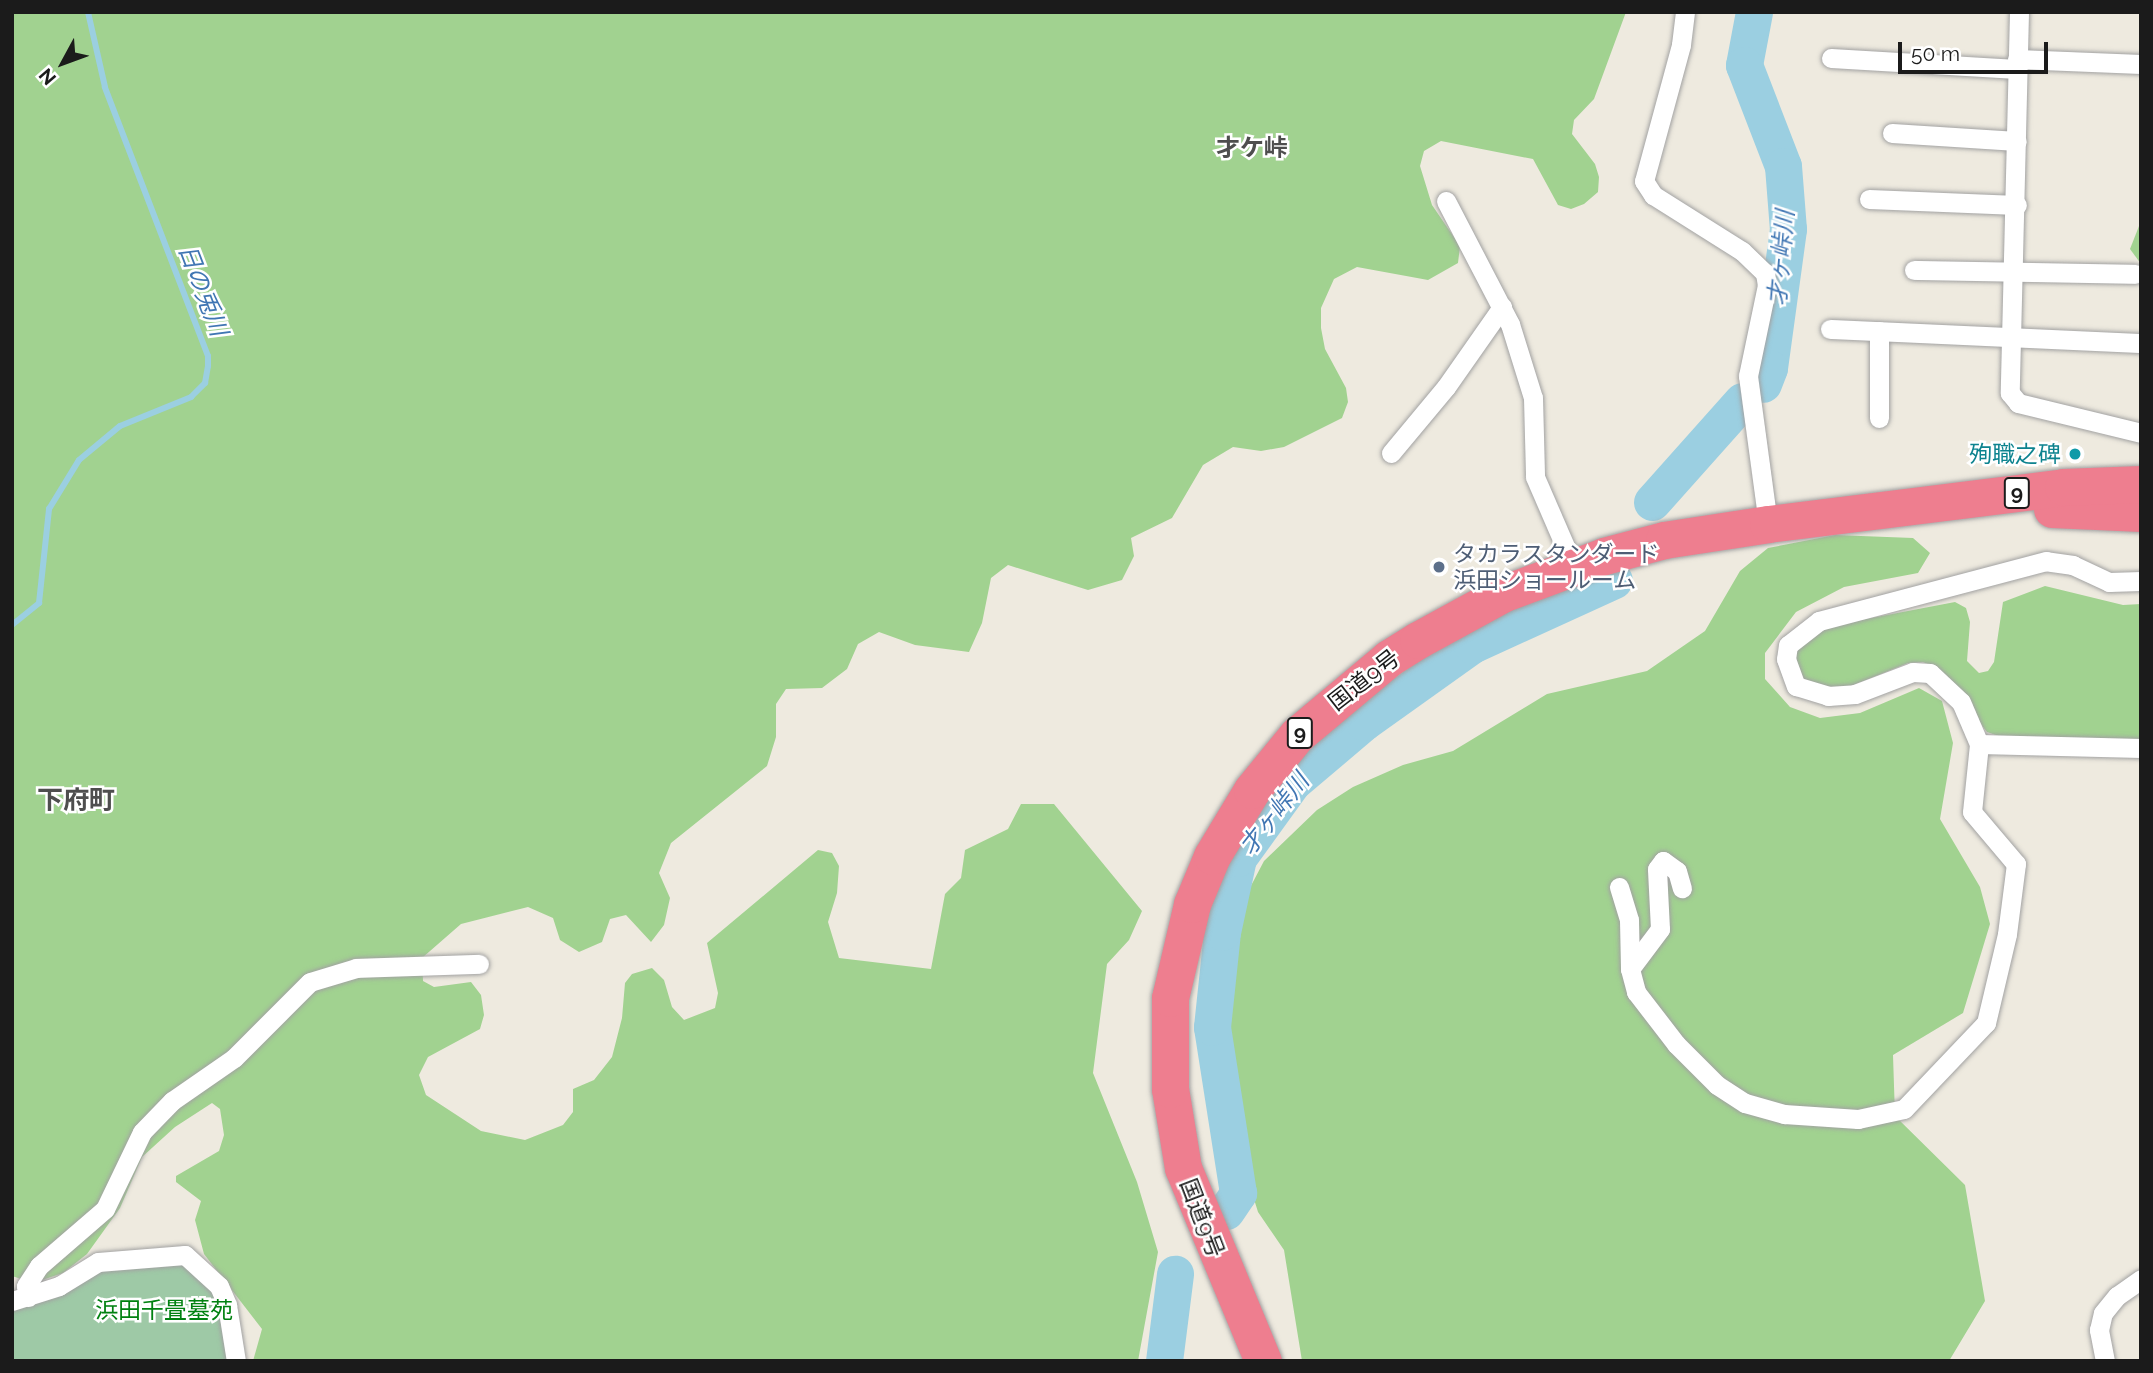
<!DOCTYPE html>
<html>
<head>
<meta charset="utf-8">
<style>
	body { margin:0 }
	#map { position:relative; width:2153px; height:1373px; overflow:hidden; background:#eeeadf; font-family:Raleway,"Noto Sans JP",sans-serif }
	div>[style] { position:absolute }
	.forest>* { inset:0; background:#a1d290 }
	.cemetery>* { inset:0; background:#9ec9a6 }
	.stream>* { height:6px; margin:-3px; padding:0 3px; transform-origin:3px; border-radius:3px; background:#9bcfe1 }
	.river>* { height:37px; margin:-18.5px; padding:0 18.5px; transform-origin:18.5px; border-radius:18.5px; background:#9bcfe1 }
	.roads { filter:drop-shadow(0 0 2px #a2a2a2) drop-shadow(0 0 2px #a2a2a2) }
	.street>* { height:19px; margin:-9.5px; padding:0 9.5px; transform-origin:9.5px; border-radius:9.5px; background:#fff }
	.highway>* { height:37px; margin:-18.5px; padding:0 18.5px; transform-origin:18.5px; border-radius:18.5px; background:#ee7e8f }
	.dots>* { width:19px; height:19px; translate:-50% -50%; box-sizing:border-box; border:4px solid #fff; border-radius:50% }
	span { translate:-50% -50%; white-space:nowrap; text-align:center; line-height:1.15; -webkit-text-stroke:5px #fff; paint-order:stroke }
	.shield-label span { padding:2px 5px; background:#fff; border:2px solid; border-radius:5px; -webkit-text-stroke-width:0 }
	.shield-label { font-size:21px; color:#1b1b1b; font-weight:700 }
	.culture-label { font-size:23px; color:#0d838f }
	.right { translate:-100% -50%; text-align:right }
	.service-label { font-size:23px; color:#4e5e75 }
	.left { translate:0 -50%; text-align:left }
	.street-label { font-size:23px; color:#1b1b1b }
	.park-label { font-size:23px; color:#018110 }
	.neighbourhood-label { font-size:24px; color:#4e4e4e; font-weight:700 }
	.water-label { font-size:24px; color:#4076b3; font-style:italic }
	.quarter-label { font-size:26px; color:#4e4e4e; font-weight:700 }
	.frame { position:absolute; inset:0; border:14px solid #1b1b1b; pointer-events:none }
	.north { position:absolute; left:28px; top:28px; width:70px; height:70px; -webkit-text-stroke:5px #fff; paint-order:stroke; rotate:229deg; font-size:19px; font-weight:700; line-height:28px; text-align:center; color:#1b1b1b }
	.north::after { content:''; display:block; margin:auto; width:24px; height:32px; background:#1b1b1b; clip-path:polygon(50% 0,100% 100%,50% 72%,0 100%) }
	.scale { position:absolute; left:1898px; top:42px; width:150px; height:32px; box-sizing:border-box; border:4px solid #1b1b1b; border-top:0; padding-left:9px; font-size:21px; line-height:24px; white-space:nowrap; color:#1b1b1b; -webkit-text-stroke:5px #fff; paint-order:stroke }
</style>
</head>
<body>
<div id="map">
	<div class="forest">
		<div style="clip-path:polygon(12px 12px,1626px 12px,1594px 99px,1574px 120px,1572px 134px,1595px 164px,1599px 177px,1598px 192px,1584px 204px,1571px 209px,1558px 205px,1533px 159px,1441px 141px,1424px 151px,1420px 166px,1432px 205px,1460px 246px,1458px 263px,1428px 280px,1357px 267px,1334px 279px,1321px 308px,1321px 328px,1325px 349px,1346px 388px,1348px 402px,1342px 418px,1284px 447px,1261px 451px,1233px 447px,1203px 465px,1172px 518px,1131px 538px,1134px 556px,1122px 580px,1088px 590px,1008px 565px,991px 578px,982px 623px,969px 652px,915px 645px,879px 632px,858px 644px,847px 669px,822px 688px,786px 689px,776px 704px,776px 737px,767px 766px,671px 843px,659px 873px,670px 898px,664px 925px,651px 942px,626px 915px,610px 919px,602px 942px,579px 952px,560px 940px,553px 918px,528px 907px,461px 924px,422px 958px,423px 981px,434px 987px,471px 982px,481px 995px,484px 1015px,480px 1029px,428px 1057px,419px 1075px,426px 1095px,481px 1131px,525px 1140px,563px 1125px,573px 1112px,573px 1089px,594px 1080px,612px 1057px,622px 1018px,625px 983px,632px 974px,652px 968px,664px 980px,672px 1007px,684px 1020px,715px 1008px,718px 993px,707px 943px,818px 850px,832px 853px,839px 866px,837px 893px,828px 922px,839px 958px,931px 969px,945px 894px,961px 878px,965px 850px,1008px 829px,1021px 804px,1054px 804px,1142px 911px,1129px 940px,1107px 964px,1093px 1073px,1137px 1182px,1158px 1252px,1138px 1361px,253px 1361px,262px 1329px,204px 1254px,195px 1220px,201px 1201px,176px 1182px,176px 1176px,219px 1151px,224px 1135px,220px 1109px,212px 1103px,175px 1127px,142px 1157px,120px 1208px,87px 1254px,63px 1273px,33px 1283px,12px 1276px)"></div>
		<div style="clip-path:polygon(2141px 221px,2141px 264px,2130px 249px)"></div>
		<div style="clip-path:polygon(1835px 535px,1913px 538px,1930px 553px,1918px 573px,1844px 587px,1796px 612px,1765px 653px,1765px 679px,1790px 707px,1820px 718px,1860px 713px,1919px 688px,1942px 701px,1953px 743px,1940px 819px,1980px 887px,1990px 924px,1963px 1013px,1893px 1055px,1895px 1116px,1965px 1185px,1985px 1301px,1949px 1361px,1302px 1361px,1284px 1250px,1258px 1212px,1240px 1154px,1223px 1036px,1243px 901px,1264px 861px,1317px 810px,1353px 787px,1403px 765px,1453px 751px,1547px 694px,1647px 671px,1705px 631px,1740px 571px,1768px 548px)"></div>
		<div style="clip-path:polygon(2045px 586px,2123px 605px,2141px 604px,2141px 739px,2011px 740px,1987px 732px,1939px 669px,1923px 662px,1908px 663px,1846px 688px,1822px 690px,1802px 680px,1793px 664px,1798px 643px,1824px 627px,1955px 602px,1966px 608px,1970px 622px,1967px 661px,1979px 673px,1988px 671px,1994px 662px,2003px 602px)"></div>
	</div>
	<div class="cemetery">
		<div style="clip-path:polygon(178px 1258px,217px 1297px,227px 1361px,12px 1361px,12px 1303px,92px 1267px)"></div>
	</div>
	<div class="stream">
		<div style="left:12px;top:625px;width:35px;rotate:-39deg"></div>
		<div style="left:39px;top:603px;width:95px;rotate:-83.9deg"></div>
		<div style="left:49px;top:509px;width:57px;rotate:-58.5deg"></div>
		<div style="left:79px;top:460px;width:53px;rotate:-39.7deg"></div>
		<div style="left:120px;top:426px;width:77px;rotate:-22.2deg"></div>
		<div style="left:191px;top:397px;width:20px;rotate:-45deg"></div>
		<div style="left:205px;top:383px;width:17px;rotate:-80deg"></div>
		<div style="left:208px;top:366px;width:10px;rotate:-90deg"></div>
		<div style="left:208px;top:356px;width:288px;rotate:-111deg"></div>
		<div style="left:105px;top:87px;width:77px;rotate:-102.8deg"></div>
	</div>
	<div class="river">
		<div style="left:1754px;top:12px;width:54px;rotate:100.7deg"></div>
		<div style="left:1744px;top:65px;width:108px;rotate:68.9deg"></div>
		<div style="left:1783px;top:166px;width:63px;rotate:85.5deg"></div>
		<div style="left:1788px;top:229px;width:140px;rotate:97.8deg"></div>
		<div style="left:1769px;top:368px;width:17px;rotate:111deg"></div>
		<div style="left:1652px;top:502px;width:135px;rotate:-48.3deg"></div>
		<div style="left:1226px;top:1211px;width:22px;rotate:-56deg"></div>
		<div style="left:1238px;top:1193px;width:168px;rotate:-98.9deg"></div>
		<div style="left:1212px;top:1027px;width:96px;rotate:-84deg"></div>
		<div style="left:1222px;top:932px;width:76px;rotate:-77.8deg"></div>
		<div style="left:1238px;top:858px;width:92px;rotate:-54.2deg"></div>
		<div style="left:1292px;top:783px;width:94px;rotate:-40.3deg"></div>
		<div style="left:1364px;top:722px;width:133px;rotate:-35.5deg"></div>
		<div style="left:1472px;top:645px;width:156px;rotate:-24.6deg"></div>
		<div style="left:1164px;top:1361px;width:88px;rotate:-82.8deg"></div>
	</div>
	<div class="roads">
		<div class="street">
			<div style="left:1685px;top:12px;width:33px;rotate:97deg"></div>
			<div style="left:1681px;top:45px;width:141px;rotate:105.2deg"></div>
			<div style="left:1644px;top:181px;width:17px;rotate:57deg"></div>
			<div style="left:1653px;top:195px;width:105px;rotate:32.2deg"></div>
			<div style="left:1742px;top:251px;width:32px;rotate:44deg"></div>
			<div style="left:1765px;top:273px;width:12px;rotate:81deg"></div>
			<div style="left:1767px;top:285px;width:93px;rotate:101.8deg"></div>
			<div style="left:1748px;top:376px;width:149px;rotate:82.3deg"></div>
			<div style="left:2019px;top:12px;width:381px;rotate:91.4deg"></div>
			<div style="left:2010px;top:393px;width:13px;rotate:51deg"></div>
			<div style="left:2018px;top:403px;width:127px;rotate:13.7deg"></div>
			<div style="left:1831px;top:58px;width:186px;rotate:3.4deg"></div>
			<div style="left:2017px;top:59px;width:124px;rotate:2.3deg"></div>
			<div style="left:1892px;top:133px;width:125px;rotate:3.7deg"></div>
			<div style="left:1869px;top:199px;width:148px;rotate:2.3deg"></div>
			<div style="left:1446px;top:201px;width:139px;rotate:62.5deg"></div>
			<div style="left:1510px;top:324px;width:77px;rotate:72.7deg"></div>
			<div style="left:1533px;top:398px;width:79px;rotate:88.5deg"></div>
			<div style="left:1535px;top:477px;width:96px;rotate:66.6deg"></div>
			<div style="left:1914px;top:270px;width:221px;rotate:1deg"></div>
			<div style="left:1830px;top:329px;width:311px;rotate:2.6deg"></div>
			<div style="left:1879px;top:418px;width:87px;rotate:-90deg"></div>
			<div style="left:1391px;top:453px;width:86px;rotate:-50.2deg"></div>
			<div style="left:1446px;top:387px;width:98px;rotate:-55deg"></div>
			<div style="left:2141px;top:581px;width:32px;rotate:178deg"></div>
			<div style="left:2109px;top:582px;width:40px;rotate:-155deg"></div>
			<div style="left:2073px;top:565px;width:27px;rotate:-172deg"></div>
			<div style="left:2046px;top:561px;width:235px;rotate:165.2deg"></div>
			<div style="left:1819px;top:621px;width:39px;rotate:142deg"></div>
			<div style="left:1788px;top:645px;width:14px;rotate:98deg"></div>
			<div style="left:1786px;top:659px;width:29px;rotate:70deg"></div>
			<div style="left:1796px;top:686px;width:34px;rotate:17deg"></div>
			<div style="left:1828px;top:696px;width:27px;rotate:-4deg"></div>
			<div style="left:1855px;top:694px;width:62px;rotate:-20.8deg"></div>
			<div style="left:1913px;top:672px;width:17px;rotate:3deg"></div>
			<div style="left:1930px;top:673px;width:42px;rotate:43.1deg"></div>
			<div style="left:1961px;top:702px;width:46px;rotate:66.8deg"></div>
			<div style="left:1979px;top:744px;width:162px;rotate:1.4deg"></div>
			<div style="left:1619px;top:887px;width:34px;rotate:73deg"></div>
			<div style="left:1629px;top:920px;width:49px;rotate:88.8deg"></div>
			<div style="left:1630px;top:969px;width:24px;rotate:75deg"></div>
			<div style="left:1636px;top:992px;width:66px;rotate:52.4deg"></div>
			<div style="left:1676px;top:1044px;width:58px;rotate:45deg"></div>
			<div style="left:1717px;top:1085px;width:33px;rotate:33deg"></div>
			<div style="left:1745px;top:1103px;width:41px;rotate:15.8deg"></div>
			<div style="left:1784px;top:1114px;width:74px;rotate:3.9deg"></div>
			<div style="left:1858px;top:1119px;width:47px;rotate:-12.3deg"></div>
			<div style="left:1904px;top:1109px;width:119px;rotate:-46.4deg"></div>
			<div style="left:1986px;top:1023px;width:91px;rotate:-76.7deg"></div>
			<div style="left:2007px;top:934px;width:71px;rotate:-82.7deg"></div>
			<div style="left:2016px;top:864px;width:68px;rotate:-130.2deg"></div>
			<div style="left:1972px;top:812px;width:68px;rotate:-84.1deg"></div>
			<div style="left:1630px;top:969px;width:50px;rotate:-53.1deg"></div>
			<div style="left:1660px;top:929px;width:60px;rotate:-92.9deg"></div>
			<div style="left:1657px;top:869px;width:10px;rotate:-53deg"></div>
			<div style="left:1663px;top:861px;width:17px;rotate:36deg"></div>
			<div style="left:1677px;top:871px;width:18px;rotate:74deg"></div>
			<div style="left:28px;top:1297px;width:11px;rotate:-100deg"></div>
			<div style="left:26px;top:1286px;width:24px;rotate:-57deg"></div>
			<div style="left:39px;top:1266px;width:87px;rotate:-40.8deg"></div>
			<div style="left:105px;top:1209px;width:85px;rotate:-64.3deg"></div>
			<div style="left:142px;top:1132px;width:43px;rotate:-45.9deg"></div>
			<div style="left:172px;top:1101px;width:75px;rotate:-34.7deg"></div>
			<div style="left:234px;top:1058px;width:107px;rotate:-45deg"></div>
			<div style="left:310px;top:982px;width:48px;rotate:-16.9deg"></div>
			<div style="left:356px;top:968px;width:123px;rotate:-1.9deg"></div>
			<div style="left:12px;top:1301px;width:49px;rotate:-17.7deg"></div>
			<div style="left:59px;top:1286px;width:46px;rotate:-31.6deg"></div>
			<div style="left:98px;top:1262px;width:87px;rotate:-4.6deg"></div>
			<div style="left:185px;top:1255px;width:46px;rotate:42.4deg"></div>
			<div style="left:219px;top:1286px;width:21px;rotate:67deg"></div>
			<div style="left:227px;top:1305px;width:57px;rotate:80.9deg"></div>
			<div style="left:2105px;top:1361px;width:32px;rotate:-101deg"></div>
			<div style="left:2099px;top:1330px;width:17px;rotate:-77deg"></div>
			<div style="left:2103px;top:1313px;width:22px;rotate:-51deg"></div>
			<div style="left:2117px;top:1296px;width:29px;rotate:-35deg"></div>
		</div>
		<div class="highway">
			<div style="left:2052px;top:509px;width:89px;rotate:2.6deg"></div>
			<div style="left:1263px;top:1361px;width:209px;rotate:-112.5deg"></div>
			<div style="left:1183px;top:1168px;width:80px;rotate:-99.3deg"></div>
			<div style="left:1170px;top:1089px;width:91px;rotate:-90deg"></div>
			<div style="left:1170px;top:998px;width:97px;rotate:-76.8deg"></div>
			<div style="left:1192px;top:904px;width:52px;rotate:-67.4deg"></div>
			<div style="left:1212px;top:856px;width:77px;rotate:-58.8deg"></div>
			<div style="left:1252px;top:790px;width:71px;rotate:-50.7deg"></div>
			<div style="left:1297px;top:735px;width:120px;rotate:-39.9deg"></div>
			<div style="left:1389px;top:658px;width:34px;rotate:-32deg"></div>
			<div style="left:1418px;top:640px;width:96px;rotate:-28.7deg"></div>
			<div style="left:1502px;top:594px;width:109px;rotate:-20.4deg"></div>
			<div style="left:1604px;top:556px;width:62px;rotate:-14.9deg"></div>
			<div style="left:1664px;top:540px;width:105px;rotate:-8.7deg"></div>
			<div style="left:1768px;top:524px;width:297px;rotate:-7.1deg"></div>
			<div style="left:2063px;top:487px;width:78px;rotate:-2.2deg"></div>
		</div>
	</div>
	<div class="dots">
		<div style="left:2075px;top:454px;background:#0f9aa8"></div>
		<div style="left:1439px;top:567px;background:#5c6f8a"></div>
	</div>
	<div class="shield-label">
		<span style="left:2017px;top:493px">9</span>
		<span style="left:1300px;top:733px">9</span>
	</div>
	<div class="culture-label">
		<span class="right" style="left:2061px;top:454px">殉職之碑</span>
	</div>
	<div class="service-label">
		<span class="left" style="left:1453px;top:567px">タカラスタンダード<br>浜田ショールーム</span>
	</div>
	<div class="street-label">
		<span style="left:1364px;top:680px;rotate:-38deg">国道9号</span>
		<span style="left:1202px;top:1218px;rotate:69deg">国道9号</span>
	</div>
	<div class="park-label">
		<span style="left:164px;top:1310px">浜田千畳墓苑</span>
	</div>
	<div class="neighbourhood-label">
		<span style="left:1252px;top:148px">才ケ峠</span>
	</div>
	<div class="water-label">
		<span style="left:1781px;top:258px;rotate:-85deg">才ヶ峠川</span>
		<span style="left:203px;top:290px;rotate:69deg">日の兎川</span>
		<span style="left:1274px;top:814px;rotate:-52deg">才ヶ峠川</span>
	</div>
	<div class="quarter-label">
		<span style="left:76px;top:801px">下府町</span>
	</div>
	<div class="frame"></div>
	<div class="north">N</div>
	<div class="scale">50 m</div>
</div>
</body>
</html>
